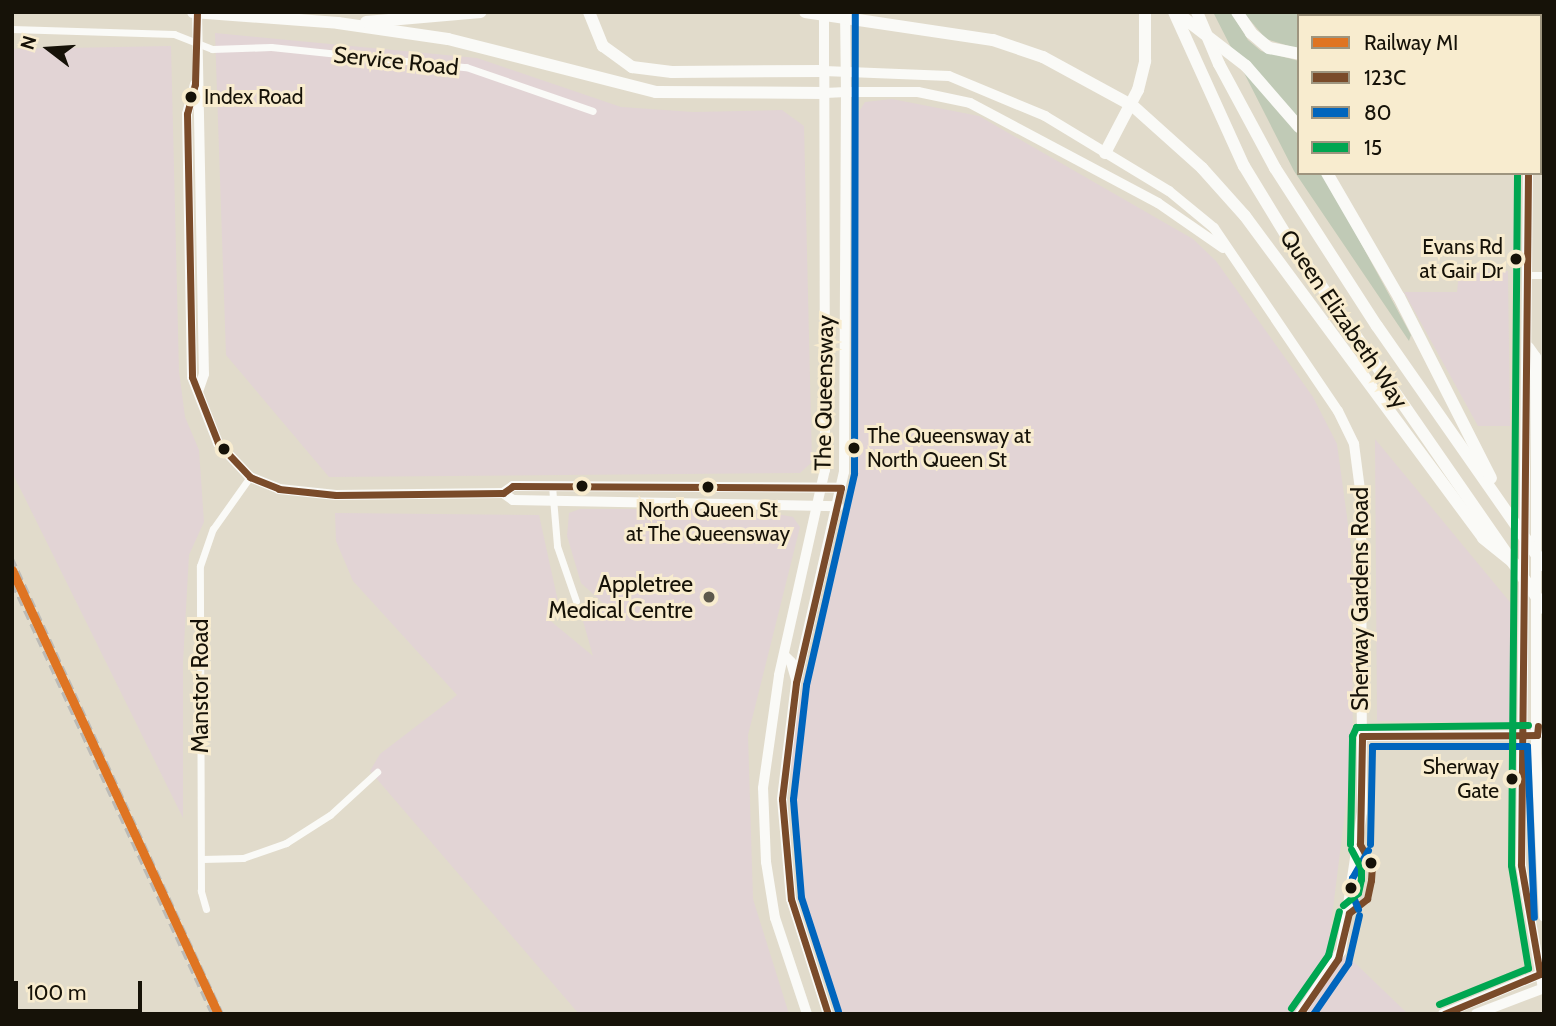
<!DOCTYPE html>
<html>
<head>
<meta charset="utf-8">
<style>
	body { margin:0 }
	#map { position:relative; width:1556px; height:1026px; overflow:hidden; background:#e1dbcb; font-family:Cabin,sans-serif }
	div>[style] { position:absolute }
	.commercial>* { inset:0; background:#e2d4d5 }
	.green>* { inset:0; background:#c0cab6; transform-origin:0 0 }
	.street>* { height:7px; margin:-3.5px; padding:0 3.5px; transform-origin:3.5px; border-radius:3.5px; background:#fafaf7 }
	.secondary>* { height:10px; margin:-5px; padding:0 5px; transform-origin:5px; border-radius:5px; background:#fafaf7 }
	.primary>* { height:10px; margin:-5px; padding:0 5px; transform-origin:5px; border-radius:5px; background:#fafaf7 }
	.highway>* { height:12px; margin:-6px; padding:0 6px; transform-origin:6px; border-radius:6px; background:#fafaf7 }
	.rail>* { height:2.5px; margin-top:-1.25px; transform-origin:0; background:repeating-linear-gradient(90deg,#bcbbb7 0 10px,transparent 0 15px) }
	.bus-1>* { height:7px; margin:-3.5px; padding:0 3.5px; transform-origin:3.5px; border-radius:3.5px; background:#7a4b2a }
	.bus-2>* { height:7px; margin:-3.5px; padding:0 3.5px; transform-origin:3.5px; border-radius:3.5px; background:#0065bd }
	.bus-3>* { height:7px; margin:-3.5px; padding:0 3.5px; transform-origin:3.5px; border-radius:3.5px; background:#00a651 }
	.rail-1>* { height:9px; margin:-4.5px; padding:0 4.5px; transform-origin:4.5px; border-radius:4.5px; background:#df7422 }
	.dots>* { width:19px; height:19px; translate:-50% -50%; box-sizing:border-box; border:4px solid #f8eccf; border-radius:50% }
	span { translate:-50% -50%; white-space:nowrap; text-align:center; line-height:1.15; -webkit-text-stroke:6px #f8eccf; paint-order:stroke }
	.bus-label { font-size:21px; color:#161208 }
	.left { translate:0 -50%; text-align:left }
	.right { translate:-100% -50%; text-align:right }
	.street-label { font-size:23px; color:#161208 }
	.poi-label { font-size:23px; color:#161208 }
	.frame { position:absolute; inset:0; border:14px solid #161208; pointer-events:none }
	.legend { position:absolute; left:1297px; top:14px; width:245px; height:161px; box-sizing:border-box; background:#f8eccf; border:2px solid #9e957f; margin:0; padding:9px 12px; list-style:none; font-size:21px; color:#161208 }
	.legend li { display:flex; align-items:center; gap:14px; height:35px }
	.legend b { width:35px; border:2px solid #9e957f }
	.north { position:absolute; left:14px; top:14px; width:70px; height:70px; -webkit-text-stroke:5px #f8eccf; paint-order:stroke; rotate:287deg; font-size:19px; font-weight:700; line-height:28px; text-align:center; color:#161208 }
	.north::after { content:''; display:block; margin:auto; width:24px; height:32px; background:#161208; clip-path:polygon(50% 0,100% 100%,50% 72%,0 100%) }
	.scale { position:absolute; left:14px; top:981px; width:128px; height:32px; box-sizing:border-box; border:4px solid #161208; border-top:0; padding-left:9px; font-size:21px; line-height:24px; white-space:nowrap; color:#161208; -webkit-text-stroke:5px #f8eccf; paint-order:stroke }
</style>
</head>
<body>
<div id="map">
	<div class="commercial">
		<div style="clip-path:polygon(215px 33px,477px 58px,621px 107px,693px 112px,782px 110px,804px 126px,812px 462px,800px 473px,329px 477px,226px 355px)"></div>
		<div style="clip-path:polygon(171px 46px,179px 371px,185px 417px,199px 450px,204px 522px,189px 555px,183px 662px,183px 818px,12px 472px,12px 49px)"></div>
		<div style="clip-path:polygon(892px 99px,979px 116px,1193px 239px,1216px 261px,1313px 397px,1337px 444px,1351px 546px,1353px 749px,1328px 948px,1354px 962px,1408px 1014px,839px 1014px,817px 956px,802px 893px,792px 826px,791px 752px,804px 677px,845px 534px,857px 468px,858px 113px,865px 102px)"></div>
		<div style="clip-path:polygon(1508px 271px,1510px 426px,1478px 426px,1404px 292px,1457px 292px,1459px 272px)"></div>
		<div style="clip-path:polygon(1375px 439px,1514px 607px,1513px 723px,1377px 721px)"></div>
		<div style="clip-path:polygon(678px 509px,782px 515px,793px 517px,800px 527px,748px 735px,753px 899px,789px 1014px,579px 1014px,370px 771px,380px 754px,457px 695px,353px 581px,336px 541px,335px 513px,539px 515px,559px 606px,547px 618px,593px 656px,583px 621px,603px 603px,581px 583px,567px 536px,569px 513px,580px 509px)"></div>
	</div>
	<div class="green">
		<div style="clip-path:polygon(1213px 12px,1231px 12px,1248px 40px,1261px 51px,1299px 61px,1299px 173px,1328px 173px,1338px 201px,1411px 335px,1409px 341px,1294px 171px)"></div>
		<div style="clip-path:polygon(1243px 12px,1355px 12px,1299px 16px,1299px 49px,1266px 39px)"></div>
		<div style="left:1371px;top:12px;width:142px;height:4px"></div>
	</div>
	<div class="street">
		<div style="left:12px;top:29px;width:162px;rotate:1.8deg"></div>
		<div style="left:174px;top:34px;width:41px;rotate:21.5deg"></div>
		<div style="left:212px;top:49px;width:59px;rotate:-1.9deg"></div>
		<div style="left:271px;top:47px;width:196px;rotate:5.9deg"></div>
		<div style="left:466px;top:67px;width:134px;rotate:19.1deg"></div>
		<div style="left:1528px;top:275px;width:16px"></div>
		<div style="left:552px;top:486px;width:60px;rotate:85.2deg"></div>
		<div style="left:557px;top:546px;width:58px;rotate:70.9deg"></div>
		<div style="left:202px;top:859px;width:41px;rotate:-1.4deg"></div>
		<div style="left:243px;top:858px;width:46px;rotate:-19.2deg"></div>
		<div style="left:286px;top:843px;width:52px;rotate:-32.5deg"></div>
		<div style="left:330px;top:815px;width:64px;rotate:-42.5deg"></div>
		<div style="left:206px;top:909px;width:19px;rotate:-106deg"></div>
		<div style="left:201px;top:891px;width:325px;rotate:-90.2deg"></div>
		<div style="left:200px;top:566px;width:39px;rotate:-71deg"></div>
		<div style="left:213px;top:529px;width:64px;rotate:-54.6deg"></div>
	</div>
	<div class="secondary">
		<div style="left:197px;top:12px;width:362px;rotate:88.9deg"></div>
		<div style="left:204px;top:374px;width:18px;rotate:109deg"></div>
		<div style="left:1523px;top:12px;width:4px;rotate:90deg"></div>
		<div style="left:1537px;top:16px;width:4px;rotate:-90deg"></div>
		<div style="left:195px;top:84px;width:31px;rotate:105deg"></div>
		<div style="left:187px;top:114px;width:263px;rotate:88.9deg"></div>
		<div style="left:192px;top:377px;width:71px;rotate:68.5deg"></div>
		<div style="left:218px;top:443px;width:47px;rotate:46.7deg"></div>
		<div style="left:250px;top:477px;width:31px;rotate:22deg"></div>
		<div style="left:279px;top:489px;width:57px;rotate:6deg"></div>
		<div style="left:336px;top:495px;width:167px;rotate:-0.7deg"></div>
		<div style="left:503px;top:493px;width:12px;rotate:-35deg"></div>
		<div style="left:513px;top:486px;width:328px;rotate:0.3deg"></div>
		<div style="left:1528px;top:173px;width:692px;rotate:90.58deg"></div>
		<div style="left:1521px;top:865px;width:125px;rotate:79.9deg"></div>
		<div style="left:1529px;top:347px;width:12px;rotate:55deg"></div>
		<div style="left:1536px;top:357px;width:396px;rotate:90deg"></div>
		<div style="left:1536px;top:753px;width:164px;rotate:87.2deg"></div>
		<div style="left:503px;top:493px;width:12px;rotate:35deg"></div>
		<div style="left:513px;top:500px;width:325px;rotate:1.1deg"></div>
		<div style="left:784px;top:655px;width:10px;rotate:45deg"></div>
		<div style="left:791px;top:662px;width:18px;rotate:74deg"></div>
		<div style="left:1362px;top:736px;width:175px;rotate:-0.3deg"></div>
		<div style="left:807px;top:1014px;width:101px;rotate:-108.4deg"></div>
		<div style="left:775px;top:918px;width:57px;rotate:-99.1deg"></div>
		<div style="left:766px;top:862px;width:74px;rotate:-92.3deg"></div>
		<div style="left:763px;top:788px;width:114px;rotate:-81.9deg"></div>
		<div style="left:779px;top:675px;width:210px;rotate:-77.4deg"></div>
		<div style="left:825px;top:470px;width:399px;rotate:-90.1deg"></div>
		<div style="left:824px;top:71px;width:125px;rotate:2.3deg"></div>
		<div style="left:949px;top:76px;width:104px;rotate:22.6deg"></div>
		<div style="left:1045px;top:116px;width:145px;rotate:31.2deg"></div>
		<div style="left:1169px;top:191px;width:58px;rotate:39.4deg"></div>
		<div style="left:1214px;top:228px;width:221px;rotate:55.9deg"></div>
		<div style="left:1338px;top:411px;width:37px;rotate:64deg"></div>
		<div style="left:1354px;top:444px;width:53px;rotate:82.5deg"></div>
		<div style="left:1361px;top:497px;width:315px;rotate:89.8deg"></div>
		<div style="left:1362px;top:812px;width:141px;rotate:98.6deg"></div>
		<div style="left:1341px;top:951px;width:75px;rotate:123.1deg"></div>
		<div style="left:828px;top:1014px;width:121px;rotate:-107.8deg"></div>
		<div style="left:791px;top:899px;width:100px;rotate:-95.1deg"></div>
		<div style="left:782px;top:799px;width:117px;rotate:-83.1deg"></div>
		<div style="left:796px;top:683px;width:216px;rotate:-77.2deg"></div>
		<div style="left:844px;top:472px;width:380px;rotate:-89.7deg"></div>
		<div style="left:846px;top:92px;width:72px"></div>
		<div style="left:918px;top:92px;width:53px;rotate:11.9deg"></div>
		<div style="left:970px;top:103px;width:213px;rotate:28deg"></div>
		<div style="left:1158px;top:203px;width:79px;rotate:34.7deg"></div>
		<div style="left:1443px;top:1014px;width:108px;rotate:-22.3deg"></div>
		<div style="left:1476px;top:1014px;width:73px;rotate:-20.9deg"></div>
	</div>
	<div class="primary">
		<div style="left:824px;top:71px;width:59px;rotate:-90deg"></div>
		<div style="left:825px;top:93px;width:21px;rotate:-3deg"></div>
		<div style="left:846px;top:92px;width:80px;rotate:-90.7deg"></div>
	</div>
	<div class="highway">
		<div style="left:193px;top:12px;width:145px;rotate:4.3deg"></div>
		<div style="left:338px;top:23px;width:111px;rotate:8.3deg"></div>
		<div style="left:448px;top:39px;width:215px;rotate:14.3deg"></div>
		<div style="left:656px;top:92px;width:169px;rotate:0.3deg"></div>
		<div style="left:589px;top:12px;width:37px;rotate:68deg"></div>
		<div style="left:603px;top:46px;width:36px;rotate:36deg"></div>
		<div style="left:632px;top:67px;width:40px;rotate:7.1deg"></div>
		<div style="left:672px;top:72px;width:152px;rotate:-0.4deg"></div>
		<div style="left:805px;top:12px;width:190px;rotate:8.5deg"></div>
		<div style="left:993px;top:40px;width:53px;rotate:18.8deg"></div>
		<div style="left:1043px;top:57px;width:102px;rotate:28.6deg"></div>
		<div style="left:1133px;top:106px;width:93px;rotate:41.9deg"></div>
		<div style="left:1202px;top:168px;width:64px;rotate:48.1deg"></div>
		<div style="left:1245px;top:216px;width:400px;rotate:53.5deg"></div>
		<div style="left:1483px;top:538px;width:40px;rotate:39deg"></div>
		<div style="left:1174px;top:12px;width:169px;rotate:65.6deg"></div>
		<div style="left:1244px;top:166px;width:81px;rotate:58.7deg"></div>
		<div style="left:1286px;top:235px;width:454px;rotate:55.3deg"></div>
		<div style="left:1176px;top:12px;width:88px;rotate:37.6deg"></div>
		<div style="left:1246px;top:66px;width:81px;rotate:49deg"></div>
		<div style="left:1197px;top:12px;width:56px;rotate:67.1deg"></div>
		<div style="left:1219px;top:64px;width:118px;rotate:61.7deg"></div>
		<div style="left:1275px;top:168px;width:188px;rotate:57.2deg"></div>
		<div style="left:1377px;top:326px;width:292px;rotate:55.1deg"></div>
		<div style="left:1237px;top:12px;width:25px;rotate:56deg"></div>
		<div style="left:1251px;top:33px;width:23px;rotate:40deg"></div>
		<div style="left:1269px;top:48px;width:31px;rotate:11deg"></div>
		<div style="left:1360px;top:16px;width:4px;rotate:-63deg"></div>
		<div style="left:366px;top:22px;width:115px;rotate:-5deg"></div>
		<div style="left:1105px;top:153px;width:71px;rotate:-62.4deg"></div>
		<div style="left:1138px;top:90px;width:30px;rotate:-76deg"></div>
		<div style="left:1145px;top:61px;width:49px;rotate:-90deg"></div>
		<div style="left:1327px;top:173px;width:143px;rotate:59.9deg"></div>
		<div style="left:1399px;top:297px;width:203px;rotate:63.1deg"></div>
	</div>
	<div class="rail">
		<div style="left:12px;top:557px;width:503px;rotate:65.22deg"></div>
		<div style="left:12px;top:583px;width:475px;rotate:65.1deg"></div>
	</div>
	<div class="bus-1">
		<div style="left:197px;top:12px;width:72px;rotate:91.6deg"></div>
		<div style="left:195px;top:84px;width:31px;rotate:105deg"></div>
		<div style="left:187px;top:114px;width:263px;rotate:88.9deg"></div>
		<div style="left:192px;top:377px;width:71px;rotate:68.5deg"></div>
		<div style="left:218px;top:443px;width:47px;rotate:46.7deg"></div>
		<div style="left:250px;top:477px;width:31px;rotate:22deg"></div>
		<div style="left:279px;top:489px;width:57px;rotate:6deg"></div>
		<div style="left:336px;top:495px;width:167px;rotate:-0.7deg"></div>
		<div style="left:503px;top:493px;width:12px;rotate:-35deg"></div>
		<div style="left:513px;top:486px;width:328px;rotate:0.3deg"></div>
		<div style="left:841px;top:488px;width:200px;rotate:103deg"></div>
		<div style="left:796px;top:683px;width:117px;rotate:96.9deg"></div>
		<div style="left:782px;top:799px;width:100px;rotate:84.9deg"></div>
		<div style="left:791px;top:899px;width:121px;rotate:72.2deg"></div>
		<div style="left:1362px;top:736px;width:175px;rotate:-0.3deg"></div>
		<div style="left:1537px;top:735px;width:9px;rotate:-84deg"></div>
		<div style="left:1360px;top:844px;width:108px;rotate:-88.9deg"></div>
		<div style="left:1349px;top:913px;width:23px;rotate:-38deg"></div>
		<div style="left:1367px;top:899px;width:19px;rotate:-78deg"></div>
		<div style="left:1371px;top:880px;width:14px;rotate:-86deg"></div>
		<div style="left:1372px;top:866px;width:25px;rotate:-119deg"></div>
		<div style="left:1300px;top:1014px;width:67px;rotate:-55.4deg"></div>
		<div style="left:1338px;top:959px;width:47px;rotate:-76.6deg"></div>
		<div style="left:1444px;top:1014px;width:104px;rotate:-22.6deg"></div>
		<div style="left:1540px;top:974px;width:111px;rotate:-99.9deg"></div>
		<div style="left:1521px;top:865px;width:692px;rotate:-89.42deg"></div>
	</div>
	<div class="bus-2">
		<div style="left:1370px;top:844px;width:98px;rotate:-88.8deg"></div>
		<div style="left:1372px;top:746px;width:155px"></div>
		<div style="left:1527px;top:746px;width:171px;rotate:87.7deg"></div>
		<div style="left:1358px;top:909px;width:18px;rotate:-112deg"></div>
		<div style="left:1351px;top:892px;width:14px;rotate:-86deg"></div>
		<div style="left:1352px;top:878px;width:32px;rotate:-60deg"></div>
		<div style="left:838px;top:1011px;width:120px;rotate:-108deg"></div>
		<div style="left:801px;top:897px;width:98px;rotate:-94.7deg"></div>
		<div style="left:793px;top:799px;width:115px;rotate:-83.5deg"></div>
		<div style="left:806px;top:685px;width:217px;rotate:-77.2deg"></div>
		<div style="left:854px;top:473px;width:461px;rotate:-89.9deg"></div>
		<div style="left:1313px;top:1014px;width:62px;rotate:-55.5deg"></div>
		<div style="left:1348px;top:963px;width:49px;rotate:-77.1deg"></div>
	</div>
	<div class="bus-3">
		<div style="left:1350px;top:844px;width:108px;rotate:-88.9deg"></div>
		<div style="left:1352px;top:736px;width:10px;rotate:-66deg"></div>
		<div style="left:1356px;top:727px;width:172px;rotate:-0.7deg"></div>
		<div style="left:1343px;top:905px;width:19px;rotate:-39deg"></div>
		<div style="left:1358px;top:893px;width:14px;rotate:-78deg"></div>
		<div style="left:1361px;top:879px;width:11px;rotate:-90deg"></div>
		<div style="left:1361px;top:868px;width:21px;rotate:-118deg"></div>
		<div style="left:1439px;top:1004px;width:96px;rotate:-22deg"></div>
		<div style="left:1528px;top:968px;width:104px;rotate:-99.4deg"></div>
		<div style="left:1511px;top:865px;width:692px;rotate:-89.5deg"></div>
		<div style="left:1291px;top:1008px;width:65px;rotate:-55.1deg"></div>
		<div style="left:1328px;top:955px;width:45px;rotate:-76deg"></div>
	</div>
	<div class="rail-1">
		<div style="left:12px;top:570px;width:489px;rotate:65.1deg"></div>
	</div>
	<div class="dots">
		<div style="left:191px;top:97px;background:#161208"></div>
		<div style="left:1516px;top:259px;background:#161208"></div>
		<div style="left:854px;top:448px;background:#161208"></div>
		<div style="left:224px;top:449px;background:#161208"></div>
		<div style="left:582px;top:486px;background:#161208"></div>
		<div style="left:708px;top:487px;background:#161208"></div>
		<div style="left:709px;top:597px;background:#5d584c"></div>
		<div style="left:1512px;top:779px;background:#161208"></div>
		<div style="left:1371px;top:863px;background:#161208"></div>
		<div style="left:1351px;top:888px;background:#161208"></div>
	</div>
	<div class="bus-label">
		<span class="left" style="left:204px;top:97px">Index Road</span>
		<span class="right" style="left:1503px;top:259px">Evans Rd<br>at Gair Dr</span>
		<span class="left" style="left:867px;top:448px">The Queensway at<br>North Queen St</span>
		<span style="left:708px;top:522px">North Queen St<br>at The Queensway</span>
		<span class="right" style="left:1499px;top:779px">Sherway<br>Gate</span>
	</div>
	<div class="street-label">
		<span style="left:396px;top:61px;rotate:6deg">Service Road</span>
		<span style="left:1344px;top:319px;rotate:56deg">Queen Elizabeth Way</span>
		<span style="left:824px;top:393px;rotate:-89deg">The Queensway</span>
		<span style="left:1360px;top:599px;rotate:-90deg">Sherway Gardens Road</span>
		<span style="left:200px;top:686px;rotate:-90deg">Manstor Road</span>
	</div>
	<div class="poi-label">
		<span class="right" style="left:693px;top:597px">Appletree<br>Medical Centre</span>
	</div>
	<div class="frame"></div>
	<ul class="legend">
	<li><b style="height:9px;background:#df7422"></b>Railway MI</li>
	<li><b style="height:9px;background:#7a4b2a"></b>123C</li>
	<li><b style="height:9px;background:#0065bd"></b>80</li>
	<li><b style="height:9px;background:#00a651"></b>15</li>
	</ul>
	<div class="north">N</div>
	<div class="scale">100 m</div>
</div>
</body>
</html>
